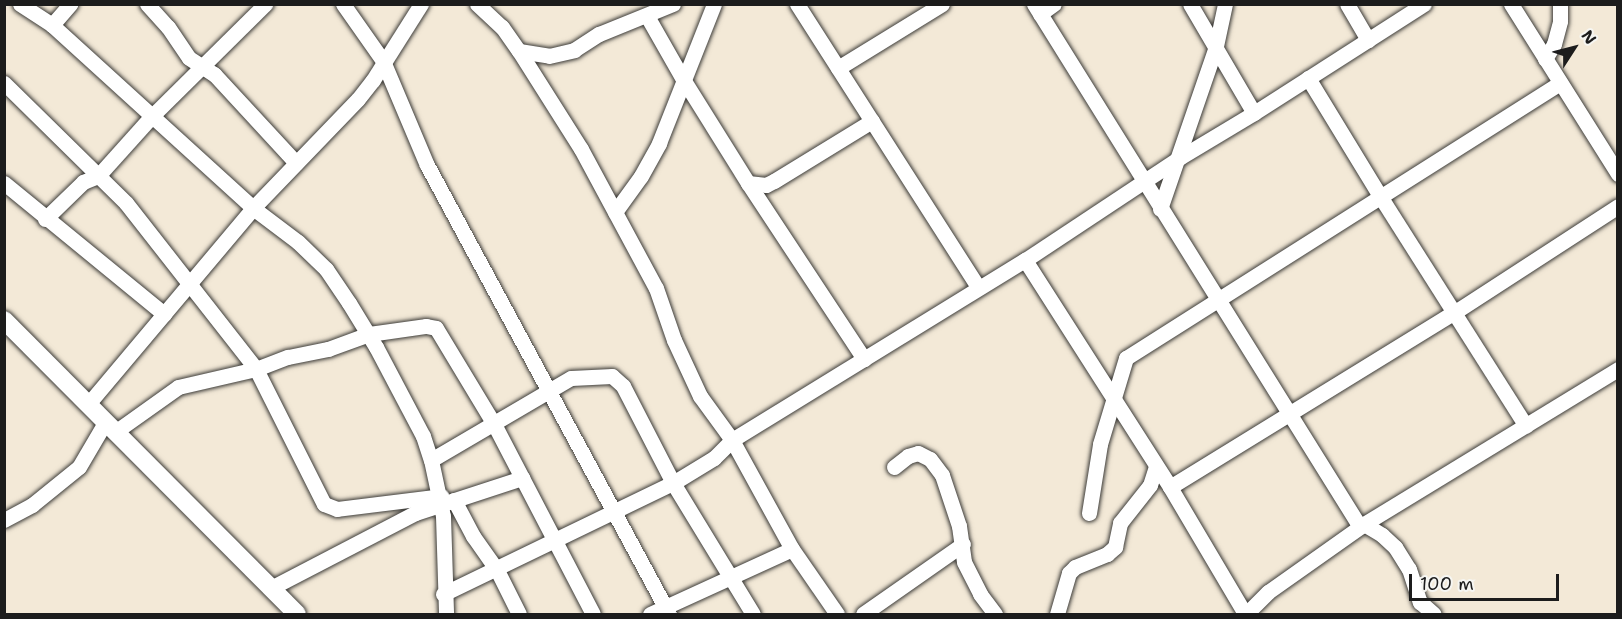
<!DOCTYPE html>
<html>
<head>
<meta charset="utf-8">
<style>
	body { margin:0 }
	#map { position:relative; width:1622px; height:619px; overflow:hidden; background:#f3e9d7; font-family:"Shantell Sans",sans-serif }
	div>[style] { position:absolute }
	.roads { filter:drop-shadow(0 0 2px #3c3b38) drop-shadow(0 0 2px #3c3b38) }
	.minor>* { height:15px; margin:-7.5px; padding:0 7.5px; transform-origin:7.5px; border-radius:7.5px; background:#fff }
	.major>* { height:18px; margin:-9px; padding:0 9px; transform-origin:9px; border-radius:9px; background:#fff }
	span { translate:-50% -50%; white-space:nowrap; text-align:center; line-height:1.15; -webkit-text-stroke:6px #f6f6f2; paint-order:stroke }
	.frame { position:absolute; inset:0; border:6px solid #1c1c1c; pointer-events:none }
	.north { position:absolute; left:1544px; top:18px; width:60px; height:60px; -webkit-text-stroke:4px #f6f6f2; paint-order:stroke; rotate:54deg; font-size:16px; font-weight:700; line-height:24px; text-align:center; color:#1c1c1c }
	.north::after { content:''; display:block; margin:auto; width:21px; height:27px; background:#1c1c1c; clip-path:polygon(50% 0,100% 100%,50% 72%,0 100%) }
	.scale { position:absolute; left:1409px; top:574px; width:150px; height:27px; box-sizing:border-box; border:3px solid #1c1c1c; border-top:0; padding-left:8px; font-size:18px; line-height:21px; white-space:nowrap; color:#1c1c1c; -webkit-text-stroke:4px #f6f6f2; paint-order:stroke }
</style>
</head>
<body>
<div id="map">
	<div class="roads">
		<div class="minor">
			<div style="left:20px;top:4px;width:38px;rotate:33deg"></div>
			<div style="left:52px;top:25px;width:272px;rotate:42.3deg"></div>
			<div style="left:253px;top:208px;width:56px;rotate:37.1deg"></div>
			<div style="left:298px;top:242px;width:39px;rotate:44deg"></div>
			<div style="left:326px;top:269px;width:41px;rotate:55.9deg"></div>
			<div style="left:349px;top:303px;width:52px;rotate:58.5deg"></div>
			<div style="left:376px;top:347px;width:101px;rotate:62.2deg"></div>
			<div style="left:423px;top:436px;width:25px;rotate:72deg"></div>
			<div style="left:431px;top:460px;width:57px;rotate:77.9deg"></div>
			<div style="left:443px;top:516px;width:98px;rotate:88.2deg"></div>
			<div style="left:147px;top:4px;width:31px;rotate:48deg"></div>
			<div style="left:168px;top:27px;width:37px;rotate:56deg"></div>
			<div style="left:189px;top:58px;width:30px;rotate:33deg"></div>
			<div style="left:214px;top:74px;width:121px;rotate:47.3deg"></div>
			<div style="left:343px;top:4px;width:70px;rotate:54.9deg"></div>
			<div style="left:383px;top:61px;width:113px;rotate:67.1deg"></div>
			<div style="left:427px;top:165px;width:510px;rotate:61.68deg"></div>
			<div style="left:477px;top:4px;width:34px;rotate:43deg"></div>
			<div style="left:502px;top:27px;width:29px;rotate:55deg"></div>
			<div style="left:519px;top:51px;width:30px;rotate:9deg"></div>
			<div style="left:549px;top:56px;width:26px;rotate:-13deg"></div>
			<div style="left:574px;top:50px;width:30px;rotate:-33deg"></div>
			<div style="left:599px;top:34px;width:80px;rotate:-22.1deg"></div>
			<div style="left:797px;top:4px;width:336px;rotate:57.4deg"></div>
			<div style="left:1034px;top:4px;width:616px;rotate:58.06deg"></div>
			<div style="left:1190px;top:4px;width:126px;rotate:59.6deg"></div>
			<div style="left:1347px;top:4px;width:42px;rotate:59.7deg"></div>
			<div style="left:1511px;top:4px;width:201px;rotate:57.8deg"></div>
			<div style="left:1040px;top:14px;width:17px;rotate:-36deg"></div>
			<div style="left:647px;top:16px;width:73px;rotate:60.3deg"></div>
			<div style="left:683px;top:79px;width:123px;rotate:58deg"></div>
			<div style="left:748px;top:183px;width:211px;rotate:56.6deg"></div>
			<div style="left:52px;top:25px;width:28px;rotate:-49deg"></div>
			<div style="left:519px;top:51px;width:116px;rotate:57.7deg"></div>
			<div style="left:581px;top:149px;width:158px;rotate:61.7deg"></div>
			<div style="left:656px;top:288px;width:55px;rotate:70.9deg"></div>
			<div style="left:674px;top:340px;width:62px;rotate:65.1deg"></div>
			<div style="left:700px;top:396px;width:54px;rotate:54deg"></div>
			<div style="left:732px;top:440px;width:124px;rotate:61.2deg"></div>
			<div style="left:792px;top:549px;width:79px;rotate:55.3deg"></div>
			<div style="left:1545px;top:59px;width:17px;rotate:-59deg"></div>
			<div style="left:1554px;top:44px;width:24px;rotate:-75deg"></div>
			<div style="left:1560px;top:21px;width:17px;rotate:-90deg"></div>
			<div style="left:838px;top:68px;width:122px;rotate:-31.6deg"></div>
			<div style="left:1308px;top:78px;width:138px;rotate:58.6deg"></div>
			<div style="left:1380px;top:196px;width:272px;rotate:57.6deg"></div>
			<div style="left:4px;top:83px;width:171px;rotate:44.5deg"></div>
			<div style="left:126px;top:203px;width:211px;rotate:51.9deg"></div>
			<div style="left:256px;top:369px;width:151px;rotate:63.3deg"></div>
			<div style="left:324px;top:504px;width:14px;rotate:21deg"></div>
			<div style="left:337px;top:509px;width:105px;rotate:-7.1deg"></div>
			<div style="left:4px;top:183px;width:207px;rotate:39.3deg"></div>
			<div style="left:748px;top:183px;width:18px;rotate:6deg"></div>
			<div style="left:766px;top:185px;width:9px;rotate:-27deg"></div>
			<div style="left:774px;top:181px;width:115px;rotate:-31.5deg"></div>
			<div style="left:1160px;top:209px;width:172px;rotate:-71deg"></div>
			<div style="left:1216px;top:46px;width:43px;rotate:-77.9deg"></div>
			<div style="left:615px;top:212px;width:44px;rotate:-54.2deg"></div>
			<div style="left:641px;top:176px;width:38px;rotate:-61deg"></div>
			<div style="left:659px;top:143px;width:149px;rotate:-68.4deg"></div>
			<div style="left:45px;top:219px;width:53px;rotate:-44.2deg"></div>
			<div style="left:83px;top:182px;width:16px;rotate:-22deg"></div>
			<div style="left:98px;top:176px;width:79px;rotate:-48.1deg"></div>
			<div style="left:151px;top:117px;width:161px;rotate:-44.7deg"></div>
			<div style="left:1025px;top:260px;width:269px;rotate:57.4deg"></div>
			<div style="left:1170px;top:487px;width:147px;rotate:59.4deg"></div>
			<div style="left:89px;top:403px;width:255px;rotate:-49.9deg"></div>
			<div style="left:253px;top:208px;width:151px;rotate:-46.1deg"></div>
			<div style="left:358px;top:99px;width:24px;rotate:-52deg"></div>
			<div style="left:373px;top:80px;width:90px;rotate:-57.7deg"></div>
			<div style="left:115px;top:432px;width:77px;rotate:-35.5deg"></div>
			<div style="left:178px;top:387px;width:80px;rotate:-13deg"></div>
			<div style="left:256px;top:369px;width:34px;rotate:-21deg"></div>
			<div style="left:288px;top:357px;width:41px;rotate:-11.3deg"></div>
			<div style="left:328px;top:349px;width:44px;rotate:-20.1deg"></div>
			<div style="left:369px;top:334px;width:58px;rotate:-8deg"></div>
			<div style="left:426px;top:326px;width:10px;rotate:11deg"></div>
			<div style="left:436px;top:328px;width:112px;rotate:58.9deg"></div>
			<div style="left:494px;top:424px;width:214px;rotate:62.5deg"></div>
			<div style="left:431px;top:460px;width:162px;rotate:-30.4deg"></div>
			<div style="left:571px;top:378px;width:41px;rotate:-2.8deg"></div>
			<div style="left:612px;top:376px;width:15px;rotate:42deg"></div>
			<div style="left:623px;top:386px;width:109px;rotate:62.7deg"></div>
			<div style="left:673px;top:483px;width:153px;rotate:58.6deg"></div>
			<div style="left:894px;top:467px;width:18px;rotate:-38deg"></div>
			<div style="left:908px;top:456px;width:10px;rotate:-17deg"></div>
			<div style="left:918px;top:453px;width:13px;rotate:27deg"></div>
			<div style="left:930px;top:459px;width:20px;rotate:53deg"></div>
			<div style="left:942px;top:475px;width:54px;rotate:71.6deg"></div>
			<div style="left:959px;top:526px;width:36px;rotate:82deg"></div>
			<div style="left:964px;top:562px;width:36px;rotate:63deg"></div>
			<div style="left:980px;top:594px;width:25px;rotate:53deg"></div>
			<div style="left:1170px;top:487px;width:334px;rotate:-31.6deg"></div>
			<div style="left:1455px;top:312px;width:194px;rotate:-33deg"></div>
			<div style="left:454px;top:500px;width:41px;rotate:62.2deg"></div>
			<div style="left:473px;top:536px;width:42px;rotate:54.8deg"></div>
			<div style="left:497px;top:570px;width:49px;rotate:63.4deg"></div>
			<div style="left:1089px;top:513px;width:70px;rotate:-80.9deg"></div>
			<div style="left:1100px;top:444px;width:90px;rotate:-73.2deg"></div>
			<div style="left:1126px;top:358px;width:514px;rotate:-32.36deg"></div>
			<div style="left:4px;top:520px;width:32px;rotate:-28deg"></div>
			<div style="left:32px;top:505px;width:60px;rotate:-39deg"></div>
			<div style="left:79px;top:467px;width:53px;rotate:-59.6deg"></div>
			<div style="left:1364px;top:524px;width:21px;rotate:31deg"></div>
			<div style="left:1382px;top:535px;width:18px;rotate:43deg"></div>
			<div style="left:1395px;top:547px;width:26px;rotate:58deg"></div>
			<div style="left:1409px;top:569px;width:35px;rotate:72deg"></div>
			<div style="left:1420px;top:602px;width:18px;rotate:41deg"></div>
			<div style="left:271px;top:588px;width:162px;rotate:-27.5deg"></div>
			<div style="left:415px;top:513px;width:113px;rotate:-18.1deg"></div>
			<div style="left:443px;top:594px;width:255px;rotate:-25.8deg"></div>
			<div style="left:673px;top:483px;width:48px;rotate:-31.4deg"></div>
			<div style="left:714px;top:458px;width:25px;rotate:-45deg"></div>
			<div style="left:732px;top:440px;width:344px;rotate:-31.6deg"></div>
			<div style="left:1025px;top:260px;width:185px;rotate:-33.5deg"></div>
			<div style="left:1179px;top:158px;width:87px;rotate:-31deg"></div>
			<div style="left:1254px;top:113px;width:202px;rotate:-32.7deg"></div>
			<div style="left:650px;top:614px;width:156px;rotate:-24.6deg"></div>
			<div style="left:863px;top:614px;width:122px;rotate:-35deg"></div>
			<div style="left:1057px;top:614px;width:43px;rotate:-73.7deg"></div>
			<div style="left:1069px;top:573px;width:8px;rotate:-45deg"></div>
			<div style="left:1075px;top:567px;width:35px;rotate:-22deg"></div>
			<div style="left:1107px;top:554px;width:11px;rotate:-41deg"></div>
			<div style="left:1115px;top:547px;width:25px;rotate:-78deg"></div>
			<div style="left:1120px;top:523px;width:48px;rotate:-51.7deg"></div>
			<div style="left:1150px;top:485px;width:19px;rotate:-72deg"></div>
			<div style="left:1246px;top:614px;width:31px;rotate:-45deg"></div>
			<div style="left:1268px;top:592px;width:118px;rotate:-35.3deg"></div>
			<div style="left:1364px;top:524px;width:298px;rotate:-31.4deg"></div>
		</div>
		<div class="major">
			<div style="left:4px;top:320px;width:415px;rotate:45.1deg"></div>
		</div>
	</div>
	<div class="frame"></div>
	<div class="north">N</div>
	<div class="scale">100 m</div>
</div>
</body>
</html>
